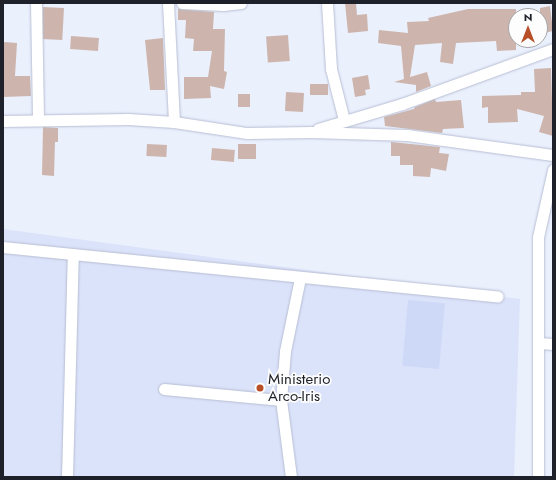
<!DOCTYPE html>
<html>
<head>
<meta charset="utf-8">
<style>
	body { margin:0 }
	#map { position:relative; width:556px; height:480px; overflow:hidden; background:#ebf0fd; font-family:Jost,sans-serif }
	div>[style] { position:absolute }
	.built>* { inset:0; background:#dbe3fa }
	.green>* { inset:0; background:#ced9f7; transform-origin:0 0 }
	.building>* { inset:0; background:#cdb5ad; transform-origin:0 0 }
	.roads { filter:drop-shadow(0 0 1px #b7bed3) drop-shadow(0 0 1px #b7bed3) }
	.minor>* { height:11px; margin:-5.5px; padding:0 5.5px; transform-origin:5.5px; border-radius:5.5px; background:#fff }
	.dots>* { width:11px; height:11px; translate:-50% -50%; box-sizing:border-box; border:2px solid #fdfdfd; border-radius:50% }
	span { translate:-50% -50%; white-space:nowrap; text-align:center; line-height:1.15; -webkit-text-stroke:3.5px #fdfdfd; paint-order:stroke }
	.poi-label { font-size:15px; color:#1e2129 }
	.left { translate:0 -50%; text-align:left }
	.frame { position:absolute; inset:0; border:4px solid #1e2129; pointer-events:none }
	.north { position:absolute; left:508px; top:8px; width:40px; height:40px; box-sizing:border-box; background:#fdfdfd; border:1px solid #a4a5a8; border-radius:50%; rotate:0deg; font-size:11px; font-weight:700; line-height:16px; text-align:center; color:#1e2129 }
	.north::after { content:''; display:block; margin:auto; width:14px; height:18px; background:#b75029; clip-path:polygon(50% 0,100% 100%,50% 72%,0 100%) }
</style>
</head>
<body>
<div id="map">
	<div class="built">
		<div style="clip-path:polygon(3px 229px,520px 299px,514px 477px,3px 477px)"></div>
	</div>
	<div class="green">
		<div style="left:408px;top:300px;width:37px;height:66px;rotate:5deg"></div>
	</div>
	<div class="building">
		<div style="clip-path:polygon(345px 3px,356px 3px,357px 15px,367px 14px,368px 31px,348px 33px)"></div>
		<div style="clip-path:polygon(550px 6px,553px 31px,540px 34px,540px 8px)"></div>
		<div style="left:43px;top:7px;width:21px;height:32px;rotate:3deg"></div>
		<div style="clip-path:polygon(178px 9px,214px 12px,213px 29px,225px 29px,224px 71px,227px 72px,224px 89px,210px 86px,211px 98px,184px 99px,184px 77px,208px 77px,212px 51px,193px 51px,194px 39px,185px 38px,186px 20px,178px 20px)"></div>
		<div style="clip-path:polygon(468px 9px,516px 9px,516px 50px,497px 51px,496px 41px,456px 43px,453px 64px,440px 62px,442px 43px,415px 45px,410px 77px,427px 72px,431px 86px,416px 92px,416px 85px,394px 82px,404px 79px,401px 46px,378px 43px,379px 30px,408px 33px,407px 22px,429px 21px,428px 18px)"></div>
		<div style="left:288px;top:35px;width:26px;height:22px;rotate:86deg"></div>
		<div style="left:71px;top:36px;width:28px;height:13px;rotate:4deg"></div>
		<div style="clip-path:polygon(163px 38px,165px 90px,150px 90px,145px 40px)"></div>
		<div style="clip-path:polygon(5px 42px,17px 43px,15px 76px,30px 76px,31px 96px,3px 97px,3px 43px)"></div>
		<div style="clip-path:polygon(551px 68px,553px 136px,539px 132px,544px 116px,517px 109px,518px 122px,488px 123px,488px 107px,482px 108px,482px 96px,521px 95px,521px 92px,535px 92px,534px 69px)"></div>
		<div style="clip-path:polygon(368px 75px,370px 89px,365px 90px,366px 95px,355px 97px,352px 78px)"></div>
		<div style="left:310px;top:84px;width:18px;height:11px"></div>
		<div style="left:286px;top:92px;width:18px;height:19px;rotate:3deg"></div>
		<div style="left:238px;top:94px;width:12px;height:13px"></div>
		<div style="clip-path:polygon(435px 99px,436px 102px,461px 100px,464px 128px,443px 129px,442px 133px,385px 126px,384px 117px,414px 109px,415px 107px)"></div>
		<div style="clip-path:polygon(43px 127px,58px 128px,58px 142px,55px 142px,54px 176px,42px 175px)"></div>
		<div style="clip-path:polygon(391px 142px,440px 147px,439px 153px,449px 154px,446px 171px,431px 168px,430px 177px,413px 176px,413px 165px,400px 165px,400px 156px,391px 156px)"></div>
		<div style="left:147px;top:144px;width:20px;height:12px;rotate:3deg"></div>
		<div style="left:238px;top:144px;width:18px;height:15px"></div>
		<div style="left:212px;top:148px;width:23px;height:12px;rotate:5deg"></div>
	</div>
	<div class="roads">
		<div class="minor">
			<div style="left:36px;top:3px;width:117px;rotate:89deg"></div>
			<div style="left:168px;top:3px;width:119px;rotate:87.1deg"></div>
			<div style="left:182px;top:3px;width:41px;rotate:2.8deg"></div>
			<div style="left:223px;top:5px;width:18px;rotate:-6deg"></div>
			<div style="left:327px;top:3px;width:66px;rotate:86.5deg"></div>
			<div style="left:331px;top:69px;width:53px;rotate:75.7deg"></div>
			<div style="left:3px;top:121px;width:125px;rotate:-0.9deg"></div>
			<div style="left:128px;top:119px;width:46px;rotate:3.7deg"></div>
			<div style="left:174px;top:122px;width:74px;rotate:8.6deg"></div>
			<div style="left:247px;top:133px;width:65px;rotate:-0.9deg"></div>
			<div style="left:312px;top:132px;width:95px;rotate:1.8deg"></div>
			<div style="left:407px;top:135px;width:147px;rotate:7.8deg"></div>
			<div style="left:318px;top:129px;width:88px;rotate:-16.6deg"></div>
			<div style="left:402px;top:104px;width:161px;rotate:-20deg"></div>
			<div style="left:3px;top:247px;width:497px;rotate:5.7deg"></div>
			<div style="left:539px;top:343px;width:14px;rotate:4deg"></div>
			<div style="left:164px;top:389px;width:118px;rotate:5.4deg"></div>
			<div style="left:67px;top:477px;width:223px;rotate:-88.5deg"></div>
			<div style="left:291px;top:477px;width:78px;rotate:-97.4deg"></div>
			<div style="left:281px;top:400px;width:49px;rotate:-85.3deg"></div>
			<div style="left:285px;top:351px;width:75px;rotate:-78.4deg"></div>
			<div style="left:538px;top:477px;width:240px;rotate:-90deg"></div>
			<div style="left:538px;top:237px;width:69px;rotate:-77.4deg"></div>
		</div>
	</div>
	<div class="dots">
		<div style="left:260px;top:388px;background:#b75029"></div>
	</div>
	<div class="poi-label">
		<span class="left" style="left:268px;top:388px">Ministerio<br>Arco-Iris</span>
	</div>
	<div class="frame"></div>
	<div class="north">N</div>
</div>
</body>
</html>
